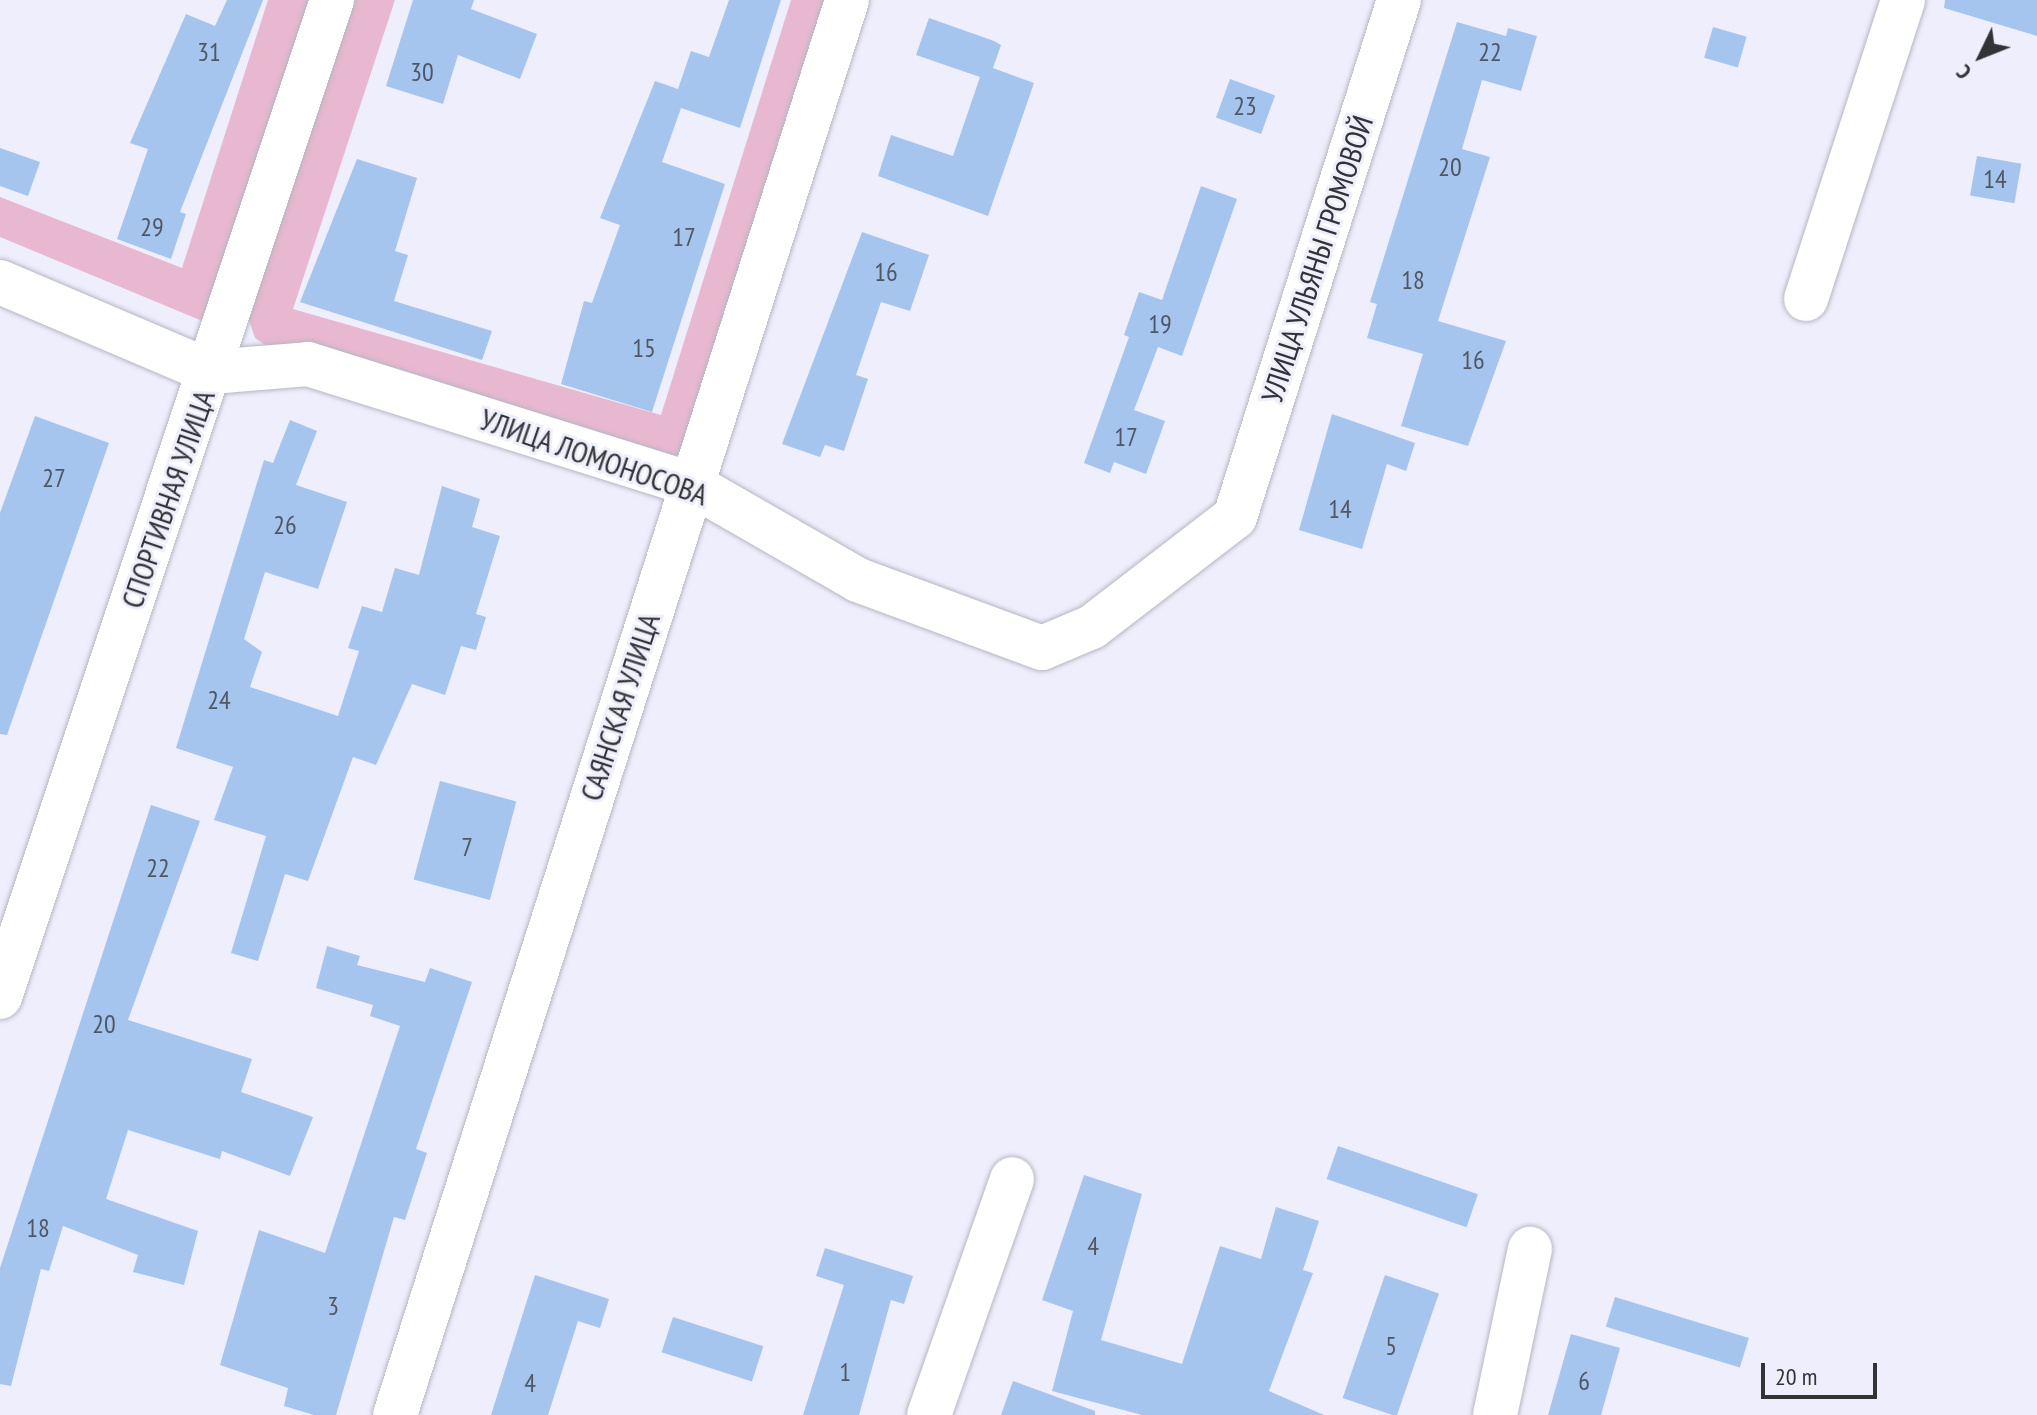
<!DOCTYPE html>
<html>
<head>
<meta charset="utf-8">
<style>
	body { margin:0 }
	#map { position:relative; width:2037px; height:1415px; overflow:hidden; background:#eeeefc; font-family:"PT Sans Narrow",sans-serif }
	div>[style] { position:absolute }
	.green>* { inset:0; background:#e8b8d0 }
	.building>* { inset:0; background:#a6c5ee; transform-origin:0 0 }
	.roads { filter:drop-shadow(0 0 2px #b6b6c3) drop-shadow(0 0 2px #b6b6c3) }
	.street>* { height:44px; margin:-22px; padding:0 22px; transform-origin:22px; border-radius:22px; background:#fff }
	span { translate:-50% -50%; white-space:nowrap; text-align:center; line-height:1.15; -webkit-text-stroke:6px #eeeefc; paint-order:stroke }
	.number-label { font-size:26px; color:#4f5765 }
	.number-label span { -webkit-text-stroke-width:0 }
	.street-label { font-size:30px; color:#323237 }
	.north { position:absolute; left:1941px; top:16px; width:80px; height:80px; -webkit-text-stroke:6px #eeeefc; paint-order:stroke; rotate:227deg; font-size:22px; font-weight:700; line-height:32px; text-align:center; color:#323237 }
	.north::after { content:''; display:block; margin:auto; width:28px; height:36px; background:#323237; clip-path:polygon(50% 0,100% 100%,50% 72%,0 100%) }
	.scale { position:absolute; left:1761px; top:1363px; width:116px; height:36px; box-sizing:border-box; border:4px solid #323237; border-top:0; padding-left:10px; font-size:24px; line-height:28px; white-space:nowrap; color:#323237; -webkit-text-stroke:6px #eeeefc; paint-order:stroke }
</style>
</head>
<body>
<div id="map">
	<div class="green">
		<div style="clip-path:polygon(268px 0,318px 0,212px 325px,0 237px,0 197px,182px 268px)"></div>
		<div style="clip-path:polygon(352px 0,395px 0,293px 309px,661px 415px,791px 0,843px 0,694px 464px,270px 348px,255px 338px,249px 320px,258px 286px)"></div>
	</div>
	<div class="building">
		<div style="clip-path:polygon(227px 0,263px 0,180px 212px,186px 214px,171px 259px,117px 239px,148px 149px,130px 143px,186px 14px,215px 26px)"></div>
		<div style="clip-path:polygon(413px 0,474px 0,471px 9px,537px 34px,520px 79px,458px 55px,443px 104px,386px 86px)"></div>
		<div style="clip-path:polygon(729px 0,781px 0,740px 128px,681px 108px,662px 162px,725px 184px,652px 412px,561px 384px,584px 301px,592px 303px,620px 225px,600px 218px,655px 81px,678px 89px,691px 51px,709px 57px)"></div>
		<div style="clip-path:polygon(1945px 0,2037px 0,2037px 36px,1944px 8px)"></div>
		<div style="clip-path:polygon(929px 18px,994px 41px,1001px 45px,993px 68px,1034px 83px,988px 216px,878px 176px,891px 135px,953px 156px,980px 77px,916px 55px)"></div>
		<div style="clip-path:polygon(1457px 22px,1506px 36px,1508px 28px,1537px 36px,1521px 91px,1482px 80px,1462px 149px,1490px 157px,1438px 321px,1506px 341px,1468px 446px,1401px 426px,1423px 354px,1367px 338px,1377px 304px,1370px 302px)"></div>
		<div style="left:1713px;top:27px;width:35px;height:32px;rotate:16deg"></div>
		<div style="left:1230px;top:79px;width:48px;height:41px;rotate:20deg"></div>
		<div style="clip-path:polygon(0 148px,40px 162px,28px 196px,0 186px)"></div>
		<div style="left:1977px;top:156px;width:45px;height:40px;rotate:10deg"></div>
		<div style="clip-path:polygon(357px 159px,417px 178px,395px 251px,408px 255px,394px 301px,492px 331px,482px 360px,300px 302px)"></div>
		<div style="clip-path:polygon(1201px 186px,1237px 199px,1182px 356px,1158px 347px,1134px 410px,1165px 421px,1146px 474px,1114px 462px,1110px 473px,1084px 463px,1129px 337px,1124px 335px,1139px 292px,1162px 300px)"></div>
		<div style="clip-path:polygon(862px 232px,929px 255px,910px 311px,881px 302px,856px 375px,868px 379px,844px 451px,825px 445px,820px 457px,782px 444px)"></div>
		<div style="clip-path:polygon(1332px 414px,1415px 443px,1406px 471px,1387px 464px,1362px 549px,1299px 530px)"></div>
		<div style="clip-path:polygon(35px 416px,109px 443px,7px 735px,0 734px,0 513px)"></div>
		<div style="clip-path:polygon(290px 420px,317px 431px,296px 485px,347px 502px,318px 589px,265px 572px,244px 639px,262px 652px,250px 687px,338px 716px,359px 651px,348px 648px,362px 606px,382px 612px,395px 568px,419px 575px,442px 486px,480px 499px,472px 527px,500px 536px,476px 614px,486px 617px,476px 650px,461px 646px,445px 695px,412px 684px,376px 765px,353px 757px,308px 881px,285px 874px,258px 961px,231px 953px,266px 836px,214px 820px,233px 767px,176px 748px,264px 460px,273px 463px)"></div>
		<div style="left:440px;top:781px;width:79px;height:102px;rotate:15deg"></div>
		<div style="clip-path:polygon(151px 805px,200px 821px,128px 1020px,252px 1059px,241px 1092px,313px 1117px,290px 1176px,222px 1151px,220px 1159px,128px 1130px,106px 1199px,198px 1231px,184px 1285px,133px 1272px,138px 1255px,63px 1226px,49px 1271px,41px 1269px,11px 1386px,0 1384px,0 1268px)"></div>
		<div style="clip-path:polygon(327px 946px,360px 956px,357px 965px,425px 982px,430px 968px,472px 982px,416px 1149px,427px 1153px,405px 1220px,394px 1217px,336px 1415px,314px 1415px,284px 1406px,288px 1388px,220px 1365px,259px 1230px,325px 1253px,400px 1026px,370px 1016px,373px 1005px,316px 988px)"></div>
		<div style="left:1338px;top:1146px;width:148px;height:35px;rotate:19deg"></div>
		<div style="clip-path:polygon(1084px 1175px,1142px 1194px,1101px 1340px,1182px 1364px,1220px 1246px,1261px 1259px,1276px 1207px,1319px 1221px,1303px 1270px,1313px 1273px,1269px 1391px,1324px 1415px,1142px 1415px,1052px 1391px,1073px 1311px,1042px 1300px)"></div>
		<div style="clip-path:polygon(825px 1248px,913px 1276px,904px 1304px,891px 1300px,859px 1415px,803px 1415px,844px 1285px,816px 1276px)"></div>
		<div style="clip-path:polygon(535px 1275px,609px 1299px,600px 1328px,578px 1321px,548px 1415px,491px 1415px)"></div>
		<div style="left:1385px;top:1275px;width:57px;height:130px;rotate:19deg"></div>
		<div style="left:1615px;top:1297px;width:140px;height:31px;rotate:17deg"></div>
		<div style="left:673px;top:1317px;width:95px;height:37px;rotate:18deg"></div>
		<div style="clip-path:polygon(1571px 1334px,1620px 1348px,1601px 1415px,1548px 1415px)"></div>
		<div style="clip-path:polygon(1013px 1381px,1095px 1411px,1095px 1415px,1001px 1415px)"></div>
	</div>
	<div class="roads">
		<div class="street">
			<div style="left:0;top:282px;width:229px;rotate:23.1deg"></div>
			<div style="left:211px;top:372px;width:97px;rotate:-4.7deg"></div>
			<div style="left:308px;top:364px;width:401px;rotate:17.4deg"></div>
			<div style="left:691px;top:484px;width:193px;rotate:29.9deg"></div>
			<div style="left:858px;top:580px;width:196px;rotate:20.3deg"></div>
			<div style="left:1042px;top:648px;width:54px;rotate:-22.8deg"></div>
			<div style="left:1092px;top:627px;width:180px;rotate:-37.6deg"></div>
			<div style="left:1235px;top:517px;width:542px;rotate:-72.4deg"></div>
			<div style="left:1806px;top:299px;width:314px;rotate:-72deg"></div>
			<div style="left:0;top:997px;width:1051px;rotate:-71.58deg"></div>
			<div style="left:395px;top:1415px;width:1485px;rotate:-72.28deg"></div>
			<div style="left:929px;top:1415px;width:250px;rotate:-70.6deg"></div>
			<div style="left:1495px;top:1415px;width:170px;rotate:-78.1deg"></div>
		</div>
	</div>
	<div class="number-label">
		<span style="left:209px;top:52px">31</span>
		<span style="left:1490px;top:52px">22</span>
		<span style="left:422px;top:72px">30</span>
		<span style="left:1245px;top:106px">23</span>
		<span style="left:1450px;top:167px">20</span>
		<span style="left:1995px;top:179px">14</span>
		<span style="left:152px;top:227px">29</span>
		<span style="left:684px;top:237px">17</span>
		<span style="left:886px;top:272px">16</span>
		<span style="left:1413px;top:280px">18</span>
		<span style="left:1160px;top:324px">19</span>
		<span style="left:644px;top:348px">15</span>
		<span style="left:1473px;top:360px">16</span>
		<span style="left:1126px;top:437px">17</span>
		<span style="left:54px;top:478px">27</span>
		<span style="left:1340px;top:509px">14</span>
		<span style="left:285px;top:525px">26</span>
		<span style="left:219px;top:700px">24</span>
		<span style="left:467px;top:847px">7</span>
		<span style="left:158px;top:868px">22</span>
		<span style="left:104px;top:1024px">20</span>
		<span style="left:38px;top:1228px">18</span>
		<span style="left:1093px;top:1246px">4</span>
		<span style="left:333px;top:1306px">3</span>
		<span style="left:1391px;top:1346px">5</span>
		<span style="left:845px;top:1372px">1</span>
		<span style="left:1584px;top:1381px">6</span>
		<span style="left:530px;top:1383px">4</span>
	</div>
	<div class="street-label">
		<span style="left:1317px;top:259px;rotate:-72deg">УЛИЦА УЛЬЯНЫ ГРОМОВОЙ</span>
		<span style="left:594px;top:457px;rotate:19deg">УЛИЦА ЛОМОНОСОВА</span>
		<span style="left:168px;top:499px;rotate:-71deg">СПОРТИВНАЯ УЛИЦА</span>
		<span style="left:620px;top:707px;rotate:-72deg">САЯНСКАЯ УЛИЦА</span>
	</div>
	<div class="north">С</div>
	<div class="scale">20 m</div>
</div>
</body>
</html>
